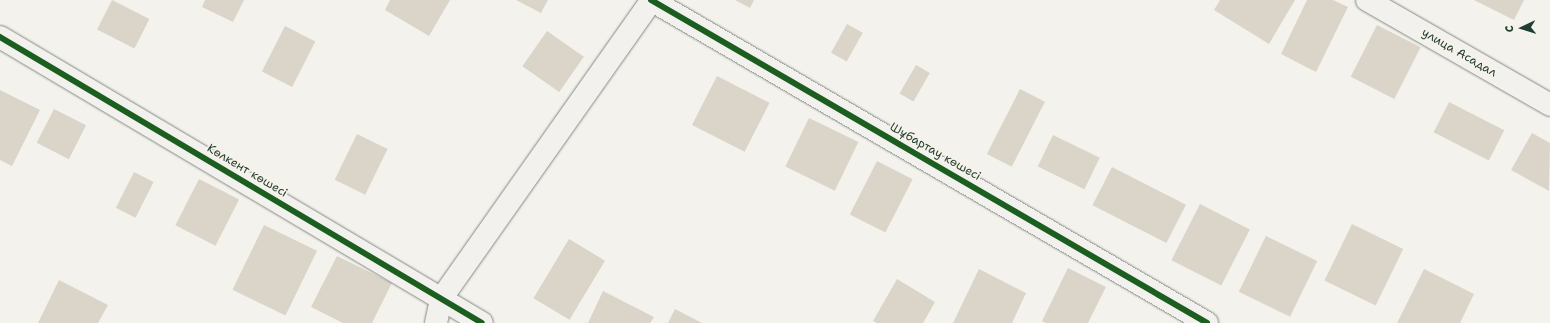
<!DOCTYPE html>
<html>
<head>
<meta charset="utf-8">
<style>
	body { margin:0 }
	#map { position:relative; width:1550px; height:323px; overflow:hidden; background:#f4f2ec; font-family:"Shantell Sans",sans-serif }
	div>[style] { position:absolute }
	.building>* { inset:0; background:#dbd5c9; transform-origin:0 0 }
	.roads { filter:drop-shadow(0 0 1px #848985) drop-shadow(0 0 1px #848985) }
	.minor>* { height:22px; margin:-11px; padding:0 11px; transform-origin:11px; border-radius:11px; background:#f2f1ed }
	.cycleway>* { height:6px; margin:-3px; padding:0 3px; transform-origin:3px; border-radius:3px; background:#1b5e20 }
	span { translate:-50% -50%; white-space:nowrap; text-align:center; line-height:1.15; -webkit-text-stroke:3.5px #f7f3e8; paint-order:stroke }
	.street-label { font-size:12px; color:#1f3d34 }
	.north { position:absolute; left:1502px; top:8px; width:40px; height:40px; -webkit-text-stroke:3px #f7f3e8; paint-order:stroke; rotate:266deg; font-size:11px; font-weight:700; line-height:16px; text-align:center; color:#1f3d34 }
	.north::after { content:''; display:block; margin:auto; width:14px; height:18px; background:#1f3d34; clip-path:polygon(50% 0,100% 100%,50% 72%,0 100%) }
</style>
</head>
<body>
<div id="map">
	<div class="building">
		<div style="left:112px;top:0;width:42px;height:33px;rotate:27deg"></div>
		<div style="clip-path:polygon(205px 0,244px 0,233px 22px,202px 7px)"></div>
		<div style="clip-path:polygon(390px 0,450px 0,429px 36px,385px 10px)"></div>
		<div style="clip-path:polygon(516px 0,548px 0,541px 13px)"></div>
		<div style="clip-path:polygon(735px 0,754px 0,750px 8px)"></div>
		<div style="clip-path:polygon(1220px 0,1295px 0,1269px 44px,1214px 10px)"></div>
		<div style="clip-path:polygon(1307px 0,1333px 0,1348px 7px,1316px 72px,1281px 54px)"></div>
		<div style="clip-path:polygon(1474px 0,1524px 0,1514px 20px)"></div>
		<div style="left:847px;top:24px;width:18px;height:33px;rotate:29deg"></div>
		<div style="left:1377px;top:25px;width:49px;height:58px;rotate:27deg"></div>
		<div style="left:285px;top:26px;width:34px;height:51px;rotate:27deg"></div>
		<div style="left:547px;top:31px;width:45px;height:43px;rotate:35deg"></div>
		<div style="left:916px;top:65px;width:16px;height:33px;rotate:30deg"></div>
		<div style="left:717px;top:76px;width:59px;height:55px;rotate:27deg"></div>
		<div style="left:1020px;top:89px;width:28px;height:73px;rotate:27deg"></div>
		<div style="clip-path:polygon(0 90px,40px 110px,12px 166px,0 160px)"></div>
		<div style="left:1449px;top:102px;width:62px;height:34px;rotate:27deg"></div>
		<div style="left:54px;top:109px;width:36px;height:38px;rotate:27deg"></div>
		<div style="left:809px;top:118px;width:55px;height:54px;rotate:26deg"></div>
		<div style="clip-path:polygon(1532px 133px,1550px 143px,1549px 191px,1511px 170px)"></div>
		<div style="left:357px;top:134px;width:34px;height:51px;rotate:26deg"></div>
		<div style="left:1053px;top:135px;width:52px;height:35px;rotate:26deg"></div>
		<div style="left:877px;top:161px;width:40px;height:60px;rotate:27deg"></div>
		<div style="left:1112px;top:167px;width:83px;height:43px;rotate:27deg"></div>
		<div style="left:134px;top:172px;width:22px;height:40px;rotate:27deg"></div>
		<div style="left:199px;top:179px;width:45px;height:52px;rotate:27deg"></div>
		<div style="left:1200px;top:204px;width:56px;height:63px;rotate:27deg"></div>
		<div style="left:1352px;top:224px;width:57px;height:63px;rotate:26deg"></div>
		<div style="left:264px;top:225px;width:59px;height:72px;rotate:26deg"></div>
		<div style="left:1266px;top:236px;width:57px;height:62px;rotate:26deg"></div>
		<div style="left:569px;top:239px;width:42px;height:69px;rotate:31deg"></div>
		<div style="clip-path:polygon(337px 256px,392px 283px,372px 323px,343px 323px,311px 307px)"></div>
		<div style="clip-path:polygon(1068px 268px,1106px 287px,1088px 323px,1046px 323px,1042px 321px)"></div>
		<div style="clip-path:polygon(979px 269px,1026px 293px,1012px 323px,953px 323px)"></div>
		<div style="clip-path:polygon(1424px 269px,1474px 294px,1460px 323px,1397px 323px)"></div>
		<div style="clip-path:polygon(897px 279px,935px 302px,923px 323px,877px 323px,873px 321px)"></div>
		<div style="clip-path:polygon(59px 280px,108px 305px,98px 323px,38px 323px)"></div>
		<div style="clip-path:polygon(603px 291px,654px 317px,650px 323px,588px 323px)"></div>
		<div style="clip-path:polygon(675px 309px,702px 323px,668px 323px)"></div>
	</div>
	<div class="roads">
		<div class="minor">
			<div style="left:651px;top:0;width:643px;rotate:30.15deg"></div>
			<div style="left:1367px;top:0;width:211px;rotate:29.8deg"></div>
			<div style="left:0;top:37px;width:560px;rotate:30.68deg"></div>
			<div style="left:436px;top:323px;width:25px;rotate:-78deg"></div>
			<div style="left:441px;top:299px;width:366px;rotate:-54.8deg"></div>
		</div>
	</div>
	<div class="cycleway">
		<div style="left:651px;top:0;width:643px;rotate:30.15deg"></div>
		<div style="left:0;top:37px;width:560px;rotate:30.68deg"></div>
	</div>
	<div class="street-label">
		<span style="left:1459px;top:53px;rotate:30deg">улица Асадал</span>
		<span style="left:935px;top:152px;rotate:30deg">Шұбартау көшесі</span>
		<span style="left:247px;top:171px;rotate:31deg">Көлкент көшесі</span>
	</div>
	<div class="north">С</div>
</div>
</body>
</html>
